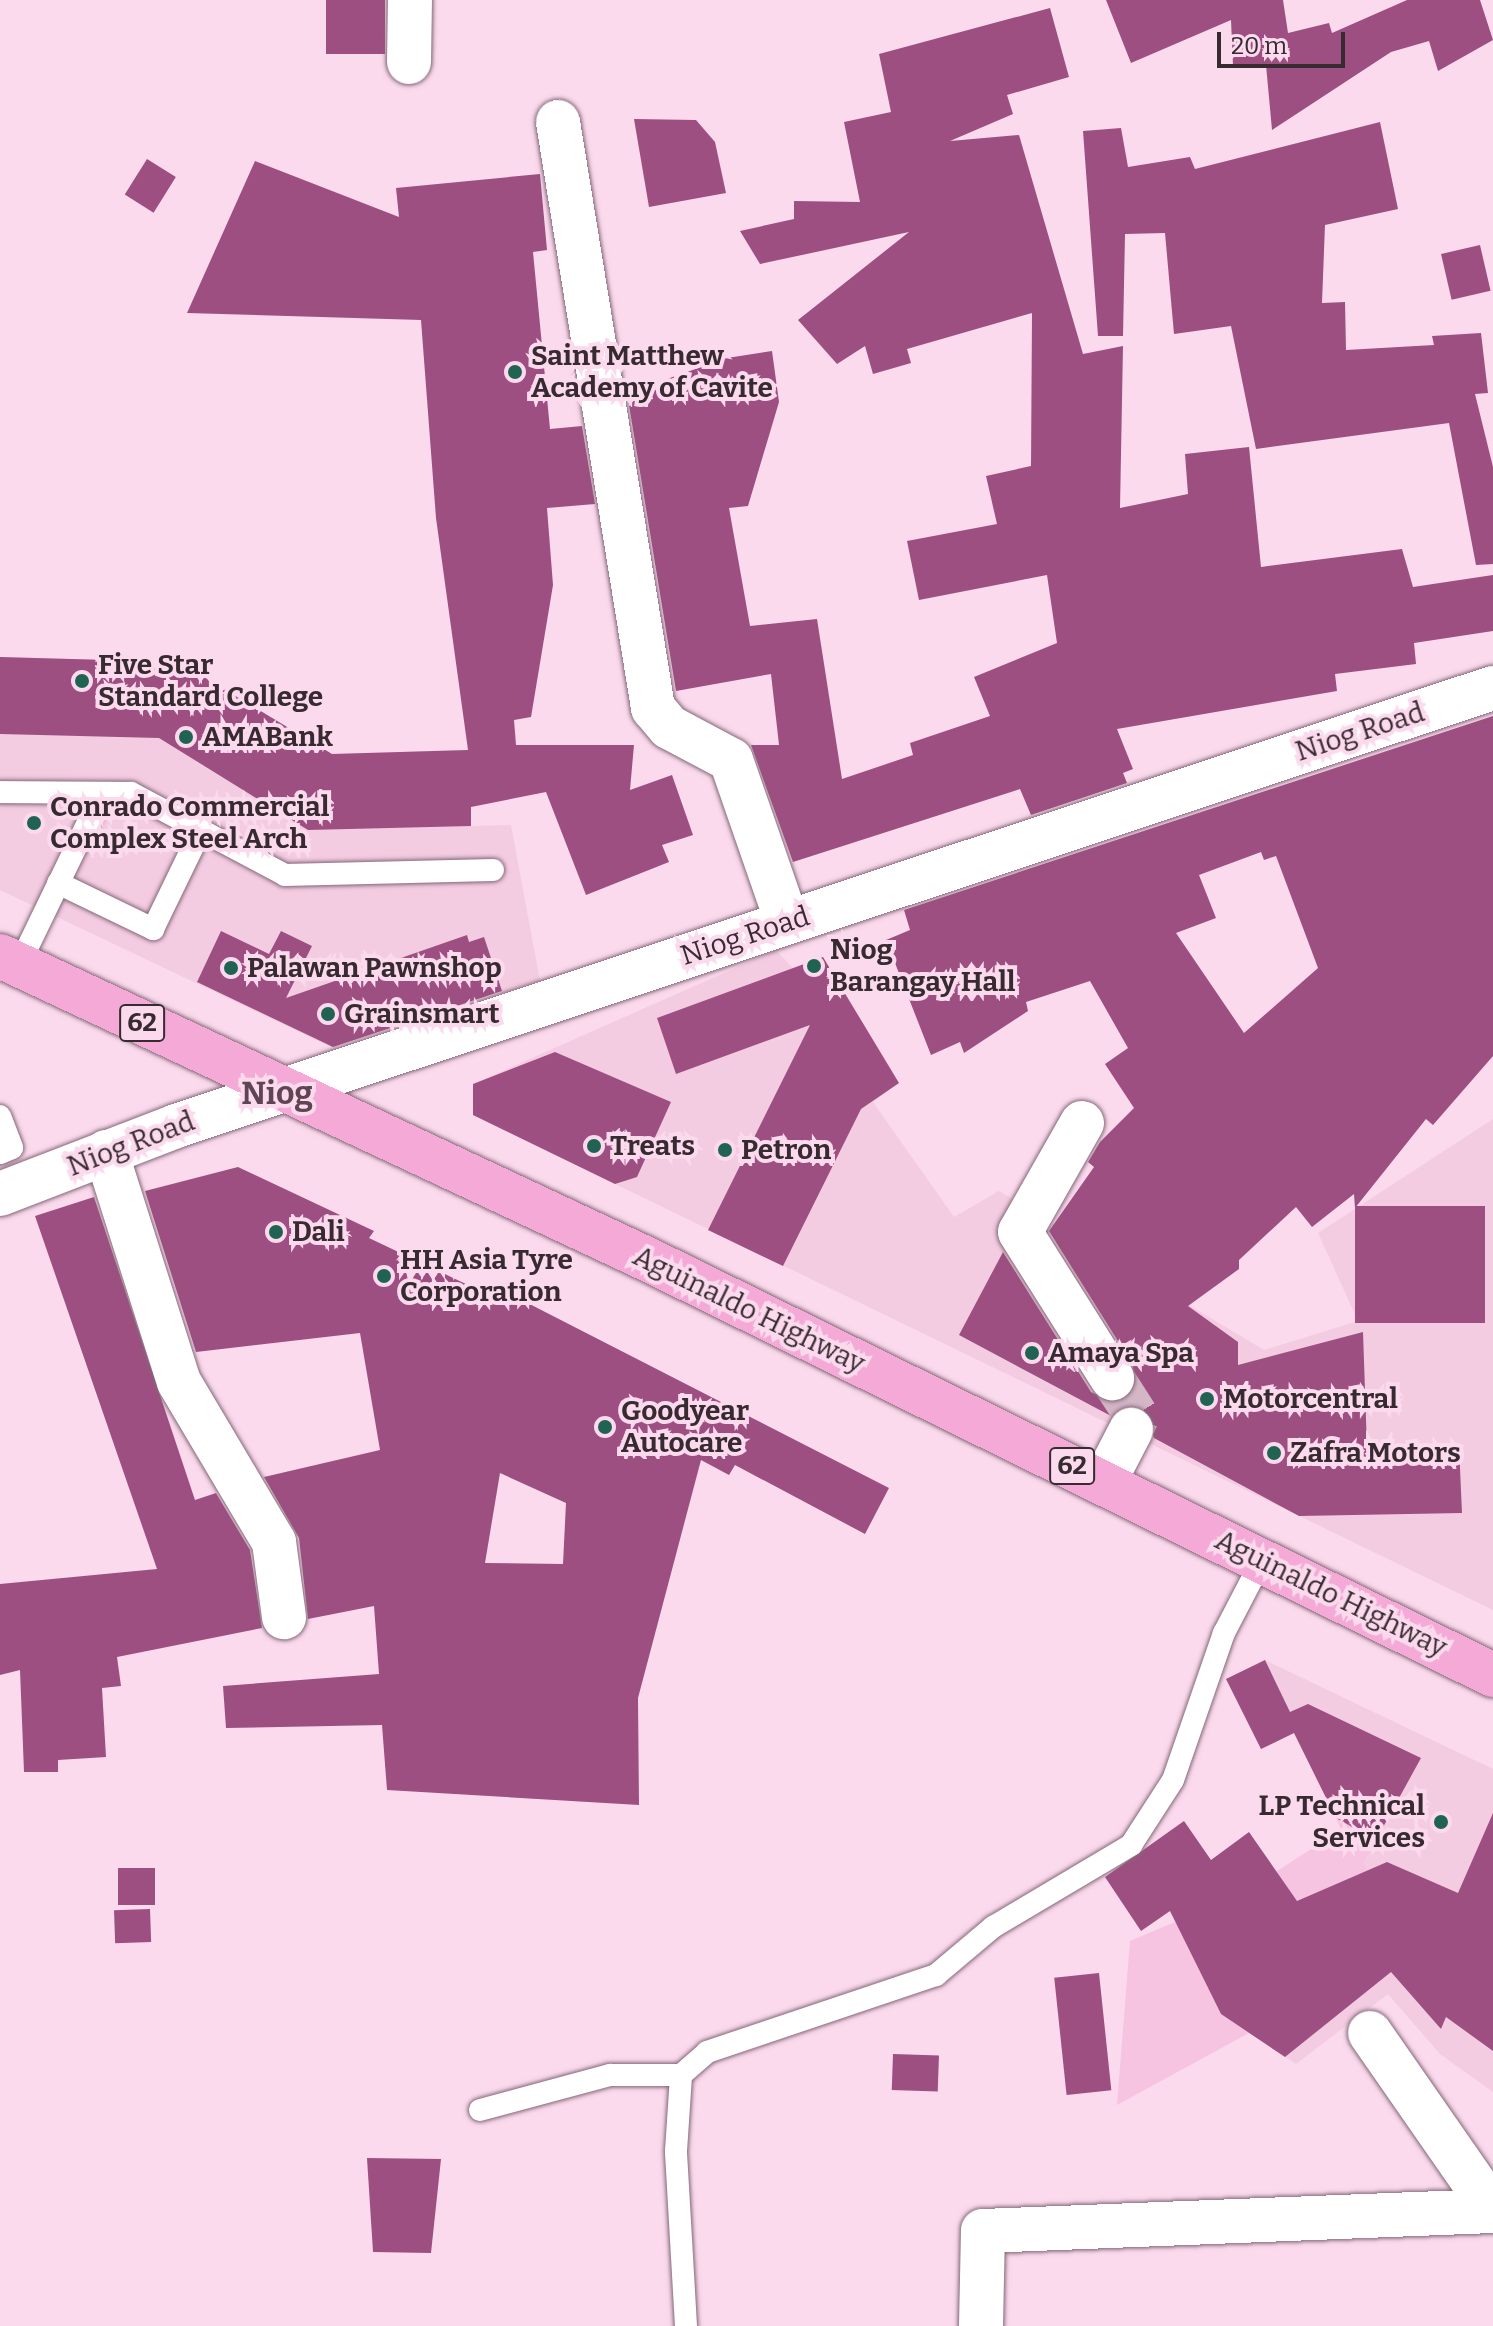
<!DOCTYPE html>
<html>
<head>
<meta charset="utf-8">
<style>
	body { margin:0 }
	#map { position:relative; width:1493px; height:2326px; overflow:hidden; background:#fbdaed; font-family:Bitter,serif }
	div>[style] { position:absolute }
	.built>* { inset:0; background:#f4cce2 }
	.green>* { inset:0; background:#f6c3e0 }
	.building>* { inset:0; background:#9d4f81; transform-origin:0 0 }
	.street-tunnel>* { height:44px; margin-top:-22px; transform-origin:0; background:repeating-linear-gradient(90deg,#d4b7c7 0 44px,transparent 0 66px) }
	.roads { filter:drop-shadow(0 0 2px #846778) drop-shadow(0 0 2px #846778) }
	.lane>* { height:22px; margin:-11px; padding:0 11px; transform-origin:11px; border-radius:11px; background:#fff }
	.street>* { height:44px; margin:-22px; padding:0 22px; transform-origin:22px; border-radius:22px; background:#fff }
	.secondary>* { height:44px; margin:-22px; padding:0 22px; transform-origin:22px; border-radius:22px; background:#fff }
	.highway>* { height:44px; margin:-22px; padding:0 22px; transform-origin:22px; border-radius:22px; background:#f4a9d6 }
	.dots>* { width:22px; height:22px; translate:-50% -50%; box-sizing:border-box; border:4px solid #fbdaed; border-radius:50% }
	span { translate:-50% -50%; white-space:nowrap; text-align:center; line-height:1.15; -webkit-text-stroke:8px #fbdaed; paint-order:stroke }
	.shield-label span { padding:2px 6px; background:#fbdaed; border:2px solid; border-radius:6px; -webkit-text-stroke-width:0 }
	.shield-label { font-size:26px; color:#372a31; font-weight:700 }
	.poi-label { font-size:28px; color:#372a31; font-weight:700 }
	.left { translate:0 -50%; text-align:left }
	.right { translate:-100% -50%; text-align:right }
	.street-label { font-size:28px; color:#372a31 }
	.quarter-label { font-size:32px; color:#5f4554; font-weight:700 }
	.scale { position:absolute; left:1217px; top:32px; width:128px; height:36px; box-sizing:border-box; border:4px solid #372a31; border-top:0; padding-left:10px; font-size:24px; line-height:28px; white-space:nowrap; color:#372a31; -webkit-text-stroke:6px #fbdaed; paint-order:stroke }
</style>
</head>
<body>
<div id="map">
	<div class="built">
		<div style="clip-path:polygon(0 657px,179px 662px,332px 754px,469px 750px,471px 826px,511px 825px,540px 981px,333px 1048px,0 890px)"></div>
		<div style="clip-path:polygon(776px 950px,899px 1083px,873px 1102px,954px 1217px,999px 1191px,1264px 1350px,1358px 1321px,1318px 1233px,1493px 1119px,1493px 1610px,473px 1115px,473px 1084px)"></div>
		<div style="clip-path:polygon(1265px 1660px,1493px 1769px,1493px 2092px,1440px 2054px,1388px 1994px,1296px 2064px,1221px 2014px,1189px 1950px,1368px 1870px,1364px 1863px,1376px 1840px,1336px 1818px,1294px 1733px,1261px 1749px,1226px 1679px)"></div>
	</div>
	<div class="green">
		<div style="clip-path:polygon(1336px 1818px,1376px 1839px,1364px 1863px,1368px 1870px,1189px 1949px,1221px 2014px,1249px 2033px,1117px 2105px,1130px 1941px,1241px 1894px,1341px 1830px)"></div>
	</div>
	<div class="building">
		<div style="left:326px;top:0;width:59px;height:54px"></div>
		<div style="clip-path:polygon(1106px 0,1283px 0,1288px 33px,1329px 23px,1332px 33px,1407px 0,1480px 0,1493px 40px,1438px 71px,1429px 41px,1391px 52px,1272px 130px,1266px 65px,1233px 66px,1231px 20px,1131px 63px)"></div>
		<div style="clip-path:polygon(1050px 8px,1069px 77px,1007px 95px,1013px 114px,950px 141px,1019px 135px,1083px 354px,1123px 346px,1120px 508px,1188px 494px,1185px 454px,1249px 447px,1261px 567px,1402px 549px,1413px 587px,1493px 575px,1493px 631px,1414px 643px,1416px 664px,1335px 674px,1337px 691px,1117px 729px,1133px 769px,1123px 773px,1127px 783px,1031px 815px,1020px 789px,793px 862px,751px 745px,779px 745px,771px 674px,676px 691px,627px 393px,727px 358px,772px 351px,779px 402px,748px 506px,729px 508px,750px 626px,817px 619px,842px 779px,913px 755px,910px 743px,990px 716px,974px 677px,1057px 643px,1047px 575px,919px 600px,907px 541px,997px 524px,986px 476px,1031px 466px,1032px 313px,907px 349px,911px 363px,873px 374px,865px 346px,837px 364px,798px 320px,909px 232px,760px 264px,740px 231px,794px 219px,794px 201px,860px 202px,844px 122px,891px 112px,879px 54px)"></div>
		<div style="clip-path:polygon(634px 119px,696px 120px,715px 142px,726px 193px,649px 207px)"></div>
		<div style="clip-path:polygon(1380px 122px,1398px 209px,1325px 225px,1322px 303px,1345px 302px,1346px 350px,1434px 345px,1432px 336px,1481px 333px,1488px 393px,1475px 394px,1493px 467px,1493px 564px,1476px 565px,1449px 423px,1256px 449px,1231px 326px,1174px 334px,1165px 233px,1125px 234px,1123px 336px,1098px 336px,1083px 131px,1121px 128px,1128px 167px,1190px 157px,1195px 169px)"></div>
		<div style="left:147px;top:159px;width:34px;height:42px;rotate:32deg"></div>
		<div style="clip-path:polygon(255px 161px,399px 217px,396px 188px,540px 174px,547px 250px,533px 252px,550px 429px,582px 426px,595px 504px,547px 508px,553px 585px,531px 717px,514px 720px,516px 745px,634px 745px,630px 790px,672px 775px,693px 835px,662px 845px,669px 862px,586px 895px,546px 792px,471px 807px,471px 826px,308px 830px,159px 738px,0 734px,0 657px,179px 662px,332px 754px,468px 750px,436px 518px,421px 320px,187px 313px)"></div>
		<div style="left:1480px;top:245px;width:47px;height:40px;rotate:77deg"></div>
		<div style="clip-path:polygon(evenodd,1493px 716px,1493px 1056px,1433px 1125px,1426px 1119px,1355px 1208px,1354px 1194px,1312px 1227px,1296px 1207px,1239px 1260px,1239px 1269px,1188px 1306px,1238px 1342px,1238px 1365px,1363px 1332px,1367px 1448px,1459px 1446px,1462px 1513px,1299px 1516px,1154px 1438px,1143px 1408px,1129px 1405px,1111px 1416px,959px 1335px,1003px 1252px,1091px 1392px,1114px 1403px,1134px 1390px,1133px 1365px,1049px 1231px,1094px 1167px,1088px 1162px,1100px 1142px,1134px 1108px,1105px 1064px,1128px 1048px,1090px 981px,1026px 1002px,1028px 1011px,964px 1053px,960px 1042px,931px 1055px,886px 940px,910px 930px,904px 910px,1493px 716px,1261px 852px,1264px 860px,1276px 856px,1318px 968px,1244px 1033px,1176px 933px,1216px 918px,1199px 875px,1261px 852px)"></div>
		<div style="clip-path:polygon(221px 931px,269px 954px,281px 931px,312px 946px,286px 998px,467px 935px,469px 942px,484px 937px,502px 991px,333px 1047px,197px 982px)"></div>
		<div style="clip-path:polygon(823px 957px,899px 1083px,861px 1109px,783px 1266px,708px 1230px,810px 1025px,676px 1074px,657px 1018px)"></div>
		<div style="clip-path:polygon(555px 1052px,671px 1102px,637px 1177px,615px 1184px,473px 1115px,473px 1084px)"></div>
		<div style="clip-path:polygon(evenodd,238px 1167px,374px 1231px,369px 1238px,508px 1304px,510px 1294px,889px 1488px,865px 1534px,735px 1465px,729px 1475px,701px 1460px,638px 1698px,639px 1805px,387px 1790px,382px 1725px,226px 1728px,223px 1686px,379px 1674px,374px 1606px,308px 1619px,299px 1538px,264px 1477px,380px 1450px,360px 1333px,196px 1352px,145px 1191px,238px 1167px,500px 1473px,566px 1503px,563px 1564px,485px 1563px,500px 1473px)"></div>
		<div style="clip-path:polygon(94px 1197px,195px 1500px,216px 1493px,250px 1550px,262px 1628px,117px 1657px,121px 1686px,102px 1688px,106px 1757px,58px 1760px,58px 1772px,24px 1772px,20px 1670px,0 1675px,0 1584px,157px 1569px,35px 1216px)"></div>
		<div style="left:1485px;top:1206px;width:117px;height:130px;rotate:90deg"></div>
		<div style="clip-path:polygon(1265px 1660px,1290px 1712px,1308px 1704px,1421px 1758px,1376px 1840px,1336px 1818px,1294px 1733px,1261px 1749px,1226px 1679px)"></div>
		<div style="clip-path:polygon(1493px 1813px,1493px 2051px,1446px 2017px,1441px 2029px,1391px 1972px,1285px 2057px,1221px 2014px,1170px 1911px,1141px 1931px,1105px 1877px,1184px 1821px,1211px 1860px,1249px 1832px,1297px 1901px,1387px 1862px,1458px 1893px)"></div>
		<div style="left:155px;top:1868px;width:37px;height:37px;rotate:90deg"></div>
		<div style="left:150px;top:1909px;width:33px;height:36px;rotate:88deg"></div>
		<div style="left:1099px;top:1973px;width:118px;height:45px;rotate:84deg"></div>
		<div style="left:893px;top:2054px;width:46px;height:36px;rotate:2deg"></div>
		<div style="clip-path:polygon(367px 2158px,441px 2159px,431px 2253px,373px 2252px)"></div>
	</div>
	<div class="street-tunnel">
		<div style="left:1112px;top:1378px;width:46px;rotate:57.3deg"></div>
		<div style="left:1137px;top:1417px;width:14px;rotate:115deg"></div>
	</div>
	<div class="roads">
		<div class="lane">
			<div style="left:0;top:792px;width:131px;rotate:0.4deg"></div>
			<div style="left:131px;top:793px;width:174px;rotate:28deg"></div>
			<div style="left:285px;top:875px;width:208px;rotate:-1.4deg"></div>
			<div style="left:58px;top:883px;width:106px;rotate:25.8deg"></div>
			<div style="left:153px;top:929px;width:110px;rotate:-64.1deg"></div>
			<div style="left:19px;top:965px;width:191px;rotate:-64.2deg"></div>
			<div style="left:0;top:1116px;width:34px;rotate:69deg"></div>
			<div style="left:12px;top:1148px;width:13px;rotate:157deg"></div>
			<div style="left:480px;top:2110px;width:135px;rotate:-15.1deg"></div>
			<div style="left:610px;top:2075px;width:71px"></div>
			<div style="left:686px;top:2326px;width:175px;rotate:-93.3deg"></div>
			<div style="left:676px;top:2151px;width:76px;rotate:-86.2deg"></div>
			<div style="left:681px;top:2075px;width:35px;rotate:-41deg"></div>
			<div style="left:707px;top:2052px;width:242px;rotate:-18.6deg"></div>
			<div style="left:936px;top:1975px;width:75px;rotate:-40.1deg"></div>
			<div style="left:993px;top:1927px;width:161px;rotate:-30.7deg"></div>
			<div style="left:1131px;top:1845px;width:77px;rotate:-57.1deg"></div>
			<div style="left:1173px;top:1780px;width:156px;rotate:-70.9deg"></div>
			<div style="left:1224px;top:1633px;width:82px;rotate:-62.5deg"></div>
		</div>
		<div class="street">
			<div style="left:409px;top:62px;width:62px;rotate:-89.1deg"></div>
			<div style="left:558px;top:122px;width:594px;rotate:80.79deg"></div>
			<div style="left:653px;top:708px;width:25px;rotate:50deg"></div>
			<div style="left:669px;top:727px;width:70px;rotate:28deg"></div>
			<div style="left:731px;top:760px;width:171px;rotate:70.9deg"></div>
			<div style="left:1082px;top:1123px;width:125px;rotate:119.6deg"></div>
			<div style="left:1020px;top:1232px;width:173px;rotate:57.8deg"></div>
			<div style="left:106px;top:1152px;width:241px;rotate:72.4deg"></div>
			<div style="left:179px;top:1382px;width:186px;rotate:59.3deg"></div>
			<div style="left:274px;top:1542px;width:76px;rotate:82.4deg"></div>
			<div style="left:1104px;top:1482px;width:59px;rotate:-62.6deg"></div>
			<div style="left:1370px;top:2033px;width:216px;rotate:55.2deg"></div>
			<div style="left:981px;top:2326px;width:95px;rotate:-88.8deg"></div>
			<div style="left:983px;top:2231px;width:510px;rotate:-2.25deg"></div>
		</div>
		<div class="secondary">
			<div style="left:0;top:1194px;width:189px;rotate:-21.1deg"></div>
			<div style="left:176px;top:1126px;width:1388px;rotate:-18.4deg"></div>
		</div>
		<div class="highway">
			<div style="left:0;top:956px;width:717px;rotate:25.1deg"></div>
			<div style="left:649px;top:1260px;width:941px;rotate:26.18deg"></div>
		</div>
	</div>
	<div class="dots">
		<div style="left:515px;top:372px;background:#216352"></div>
		<div style="left:82px;top:681px;background:#216352"></div>
		<div style="left:186px;top:737px;background:#216352"></div>
		<div style="left:34px;top:823px;background:#216352"></div>
		<div style="left:814px;top:966px;background:#216352"></div>
		<div style="left:231px;top:968px;background:#216352"></div>
		<div style="left:328px;top:1014px;background:#216352"></div>
		<div style="left:594px;top:1146px;background:#216352"></div>
		<div style="left:725px;top:1150px;background:#216352"></div>
		<div style="left:276px;top:1232px;background:#216352"></div>
		<div style="left:384px;top:1276px;background:#216352"></div>
		<div style="left:1032px;top:1353px;background:#216352"></div>
		<div style="left:1207px;top:1399px;background:#216352"></div>
		<div style="left:605px;top:1427px;background:#216352"></div>
		<div style="left:1274px;top:1453px;background:#216352"></div>
		<div style="left:1441px;top:1822px;background:#216352"></div>
	</div>
	<div class="shield-label">
		<span style="left:142px;top:1023px">62</span>
		<span style="left:1072px;top:1466px">62</span>
	</div>
	<div class="poi-label">
		<span class="left" style="left:531px;top:372px">Saint Matthew<br>Academy of Cavite</span>
		<span class="left" style="left:98px;top:681px">Five Star<br>Standard College</span>
		<span class="left" style="left:202px;top:737px">AMABank</span>
		<span class="left" style="left:50px;top:823px">Conrado Commercial<br>Complex Steel Arch</span>
		<span class="left" style="left:830px;top:966px">Niog<br>Barangay Hall</span>
		<span class="left" style="left:247px;top:968px">Palawan Pawnshop</span>
		<span class="left" style="left:344px;top:1014px">Grainsmart</span>
		<span class="left" style="left:610px;top:1146px">Treats</span>
		<span class="left" style="left:741px;top:1150px">Petron</span>
		<span class="left" style="left:292px;top:1232px">Dali</span>
		<span class="left" style="left:400px;top:1276px">HH Asia Tyre<br>Corporation</span>
		<span class="left" style="left:1048px;top:1353px">Amaya Spa</span>
		<span class="left" style="left:1223px;top:1399px">Motorcentral</span>
		<span class="left" style="left:621px;top:1427px">Goodyear<br>Autocare</span>
		<span class="left" style="left:1290px;top:1453px">Zafra Motors</span>
		<span class="right" style="left:1425px;top:1822px">LP Technical<br>Services</span>
	</div>
	<div class="street-label">
		<span style="left:1360px;top:732px;rotate:-18deg">Niog Road</span>
		<span style="left:745px;top:936px;rotate:-18deg">Niog Road</span>
		<span style="left:131px;top:1144px;rotate:-21deg">Niog Road</span>
		<span style="left:749px;top:1310px;rotate:26deg">Aguinaldo Highway</span>
		<span style="left:1331px;top:1594px;rotate:26deg">Aguinaldo Highway</span>
	</div>
	<div class="quarter-label">
		<span style="left:277px;top:1093px">Niog</span>
	</div>
	<div class="scale">20 m</div>
</div>
</body>
</html>
